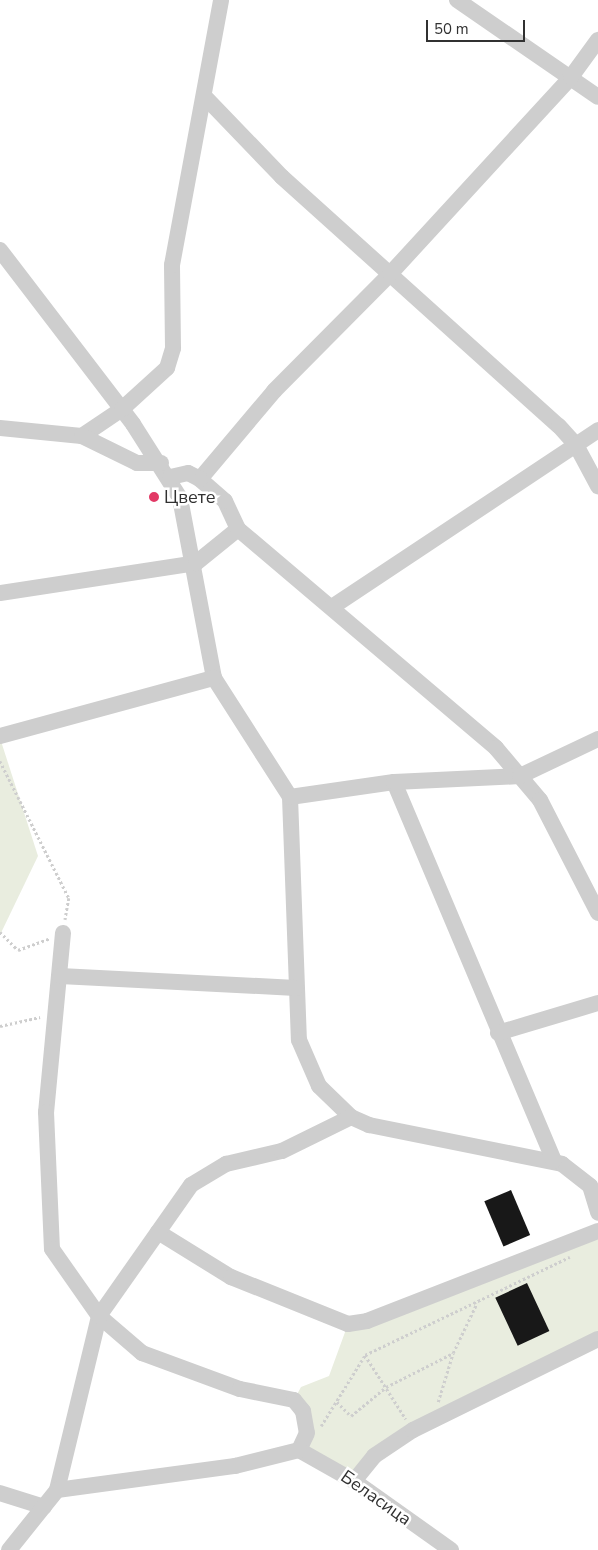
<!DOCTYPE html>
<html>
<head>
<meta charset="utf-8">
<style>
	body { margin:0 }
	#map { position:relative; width:598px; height:1550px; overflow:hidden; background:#fff; font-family:"Nunito Sans",sans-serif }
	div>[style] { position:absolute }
	.green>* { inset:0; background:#e9eddf }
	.building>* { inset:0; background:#181818; transform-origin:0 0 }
	.path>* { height:2.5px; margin-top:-1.25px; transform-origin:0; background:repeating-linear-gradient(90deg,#cecece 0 2.5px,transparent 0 5px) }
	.minor>* { height:16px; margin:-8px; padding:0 8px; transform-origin:8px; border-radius:8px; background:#cecece }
	.dots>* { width:14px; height:14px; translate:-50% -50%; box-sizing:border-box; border:2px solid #fff; border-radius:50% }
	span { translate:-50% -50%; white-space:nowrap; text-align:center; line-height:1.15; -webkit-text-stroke:5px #fff; paint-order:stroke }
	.poi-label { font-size:18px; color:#313131 }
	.left { translate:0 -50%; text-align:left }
	.street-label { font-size:18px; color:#313131 }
	.scale { position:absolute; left:426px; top:20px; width:99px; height:22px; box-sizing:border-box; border:2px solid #313131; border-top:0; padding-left:6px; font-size:15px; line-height:18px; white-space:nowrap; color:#313131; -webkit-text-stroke:4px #fff; paint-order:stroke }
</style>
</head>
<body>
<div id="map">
	<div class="green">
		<div style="clip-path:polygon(0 738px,38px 856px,0 935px)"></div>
		<div style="clip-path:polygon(598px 1231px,598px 1339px,413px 1430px,354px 1481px,299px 1450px,307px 1433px,294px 1400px,301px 1387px,329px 1376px,348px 1324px)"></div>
	</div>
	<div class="building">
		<div style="left:511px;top:1190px;width:49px;height:29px;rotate:67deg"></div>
		<div style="left:527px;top:1283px;width:53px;height:35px;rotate:65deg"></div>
	</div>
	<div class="path">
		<div style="left:0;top:761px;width:153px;rotate:63.3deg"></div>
		<div style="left:69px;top:898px;width:22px;rotate:100deg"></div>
		<div style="left:0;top:932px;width:25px;rotate:45deg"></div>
		<div style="left:18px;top:950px;width:33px;rotate:-20deg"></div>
		<div style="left:0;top:1026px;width:41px;rotate:-12.7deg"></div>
		<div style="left:365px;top:1355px;width:76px;rotate:57.4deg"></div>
		<div style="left:337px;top:1402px;width:20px;rotate:45deg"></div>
		<div style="left:351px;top:1416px;width:45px;rotate:-39.6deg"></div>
		<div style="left:386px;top:1387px;width:75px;rotate:-26.9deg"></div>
		<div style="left:453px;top:1353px;width:55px;rotate:-64.4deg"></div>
		<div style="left:438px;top:1402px;width:51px;rotate:-73deg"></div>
		<div style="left:321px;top:1426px;width:84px;rotate:-58.2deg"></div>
		<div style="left:365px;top:1355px;width:227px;rotate:-25.6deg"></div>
	</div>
	<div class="minor">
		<div style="left:457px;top:0;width:171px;rotate:34.5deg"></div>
		<div style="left:206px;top:98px;width:110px;rotate:46.1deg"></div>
		<div style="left:282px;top:177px;width:372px;rotate:42deg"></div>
		<div style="left:559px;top:426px;width:25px;rotate:48deg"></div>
		<div style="left:576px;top:445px;width:47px;rotate:61.8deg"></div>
		<div style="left:0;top:250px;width:219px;rotate:52.6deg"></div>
		<div style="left:133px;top:424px;width:88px;rotate:57.6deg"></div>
		<div style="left:180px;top:498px;width:183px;rotate:79.3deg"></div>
		<div style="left:214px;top:678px;width:141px;rotate:57.4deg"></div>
		<div style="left:290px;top:797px;width:243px;rotate:87.9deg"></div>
		<div style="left:299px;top:1040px;width:50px;rotate:66.5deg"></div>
		<div style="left:319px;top:1086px;width:45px;rotate:44.1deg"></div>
		<div style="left:351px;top:1117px;width:20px;rotate:24deg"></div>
		<div style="left:369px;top:1125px;width:197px;rotate:11.4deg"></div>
		<div style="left:562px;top:1164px;width:36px;rotate:38deg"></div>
		<div style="left:590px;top:1186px;width:28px;rotate:73deg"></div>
		<div style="left:0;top:428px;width:82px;rotate:5.6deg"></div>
		<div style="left:82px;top:436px;width:48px;rotate:-34deg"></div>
		<div style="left:122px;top:409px;width:61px;rotate:-42.3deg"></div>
		<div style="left:167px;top:368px;width:21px;rotate:-73deg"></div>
		<div style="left:173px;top:348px;width:83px;rotate:-90.7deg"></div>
		<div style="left:172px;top:265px;width:269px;rotate:-79.5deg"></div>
		<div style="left:82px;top:436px;width:61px;rotate:26.1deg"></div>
		<div style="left:137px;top:463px;width:24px"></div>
		<div style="left:200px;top:479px;width:115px;rotate:-49.9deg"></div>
		<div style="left:274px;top:391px;width:165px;rotate:-45.2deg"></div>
		<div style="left:390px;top:274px;width:268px;rotate:-47.4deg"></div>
		<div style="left:571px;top:77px;width:46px;rotate:-53.9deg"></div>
		<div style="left:238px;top:529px;width:338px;rotate:40.3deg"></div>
		<div style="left:496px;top:748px;width:68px;rotate:49.8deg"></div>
		<div style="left:540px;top:800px;width:127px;rotate:62.8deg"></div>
		<div style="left:0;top:593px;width:198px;rotate:-8.7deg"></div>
		<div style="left:196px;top:563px;width:54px;rotate:-39deg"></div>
		<div style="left:238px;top:529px;width:31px;rotate:-115deg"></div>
		<div style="left:225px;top:501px;width:33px;rotate:-139deg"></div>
		<div style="left:200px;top:479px;width:13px;rotate:-153deg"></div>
		<div style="left:188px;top:473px;width:18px;rotate:167deg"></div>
		<div style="left:332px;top:607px;width:320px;rotate:-33.6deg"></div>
		<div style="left:0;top:736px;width:222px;rotate:-15.2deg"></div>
		<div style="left:394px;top:782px;width:411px;rotate:67.1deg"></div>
		<div style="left:290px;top:797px;width:105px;rotate:-8.2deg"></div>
		<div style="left:394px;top:782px;width:126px;rotate:-2.7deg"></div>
		<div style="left:520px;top:776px;width:86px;rotate:-25.4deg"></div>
		<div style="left:63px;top:933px;width:180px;rotate:95.4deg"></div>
		<div style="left:46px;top:1112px;width:137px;rotate:87.5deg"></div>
		<div style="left:52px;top:1249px;width:82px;rotate:55deg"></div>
		<div style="left:99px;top:1316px;width:57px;rotate:40.7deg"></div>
		<div style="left:142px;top:1353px;width:104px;rotate:20.2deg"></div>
		<div style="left:240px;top:1389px;width:55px;rotate:11.5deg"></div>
		<div style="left:294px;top:1400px;width:14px;rotate:51deg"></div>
		<div style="left:303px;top:1411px;width:22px;rotate:80deg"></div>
		<div style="left:307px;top:1433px;width:19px;rotate:115deg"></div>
		<div style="left:60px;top:976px;width:236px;rotate:2.9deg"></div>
		<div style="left:498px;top:1033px;width:104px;rotate:-16.7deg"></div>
		<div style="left:158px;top:1232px;width:86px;rotate:31.7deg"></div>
		<div style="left:231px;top:1277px;width:126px;rotate:21.9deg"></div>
		<div style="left:348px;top:1324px;width:19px;rotate:-9deg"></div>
		<div style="left:367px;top:1321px;width:248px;rotate:-21.3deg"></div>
		<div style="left:299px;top:1450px;width:63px;rotate:29.4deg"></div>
		<div style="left:354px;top:1481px;width:119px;rotate:35.4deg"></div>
		<div style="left:354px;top:1481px;width:32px;rotate:-51deg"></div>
		<div style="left:374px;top:1456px;width:47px;rotate:-33.7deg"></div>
		<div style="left:413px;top:1430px;width:206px;rotate:-26.2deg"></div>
		<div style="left:57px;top:1490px;width:179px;rotate:-76.4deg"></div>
		<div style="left:99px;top:1316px;width:160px;rotate:-54.9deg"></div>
		<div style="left:191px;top:1185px;width:41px;rotate:-31deg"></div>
		<div style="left:226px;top:1164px;width:57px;rotate:-13.1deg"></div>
		<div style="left:282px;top:1151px;width:77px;rotate:-26.2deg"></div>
		<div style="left:0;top:1493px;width:46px;rotate:17.7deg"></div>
		<div style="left:9px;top:1550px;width:77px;rotate:-51.3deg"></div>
		<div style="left:57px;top:1490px;width:180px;rotate:-7.7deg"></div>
		<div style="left:235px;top:1466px;width:66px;rotate:-14deg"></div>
	</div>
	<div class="dots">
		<div style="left:154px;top:497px;background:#e23865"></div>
	</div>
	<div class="poi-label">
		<span class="left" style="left:164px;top:497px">Цвете</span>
	</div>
	<div class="street-label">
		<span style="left:376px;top:1498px;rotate:35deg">Беласица</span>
	</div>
	<div class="scale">50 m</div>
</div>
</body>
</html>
